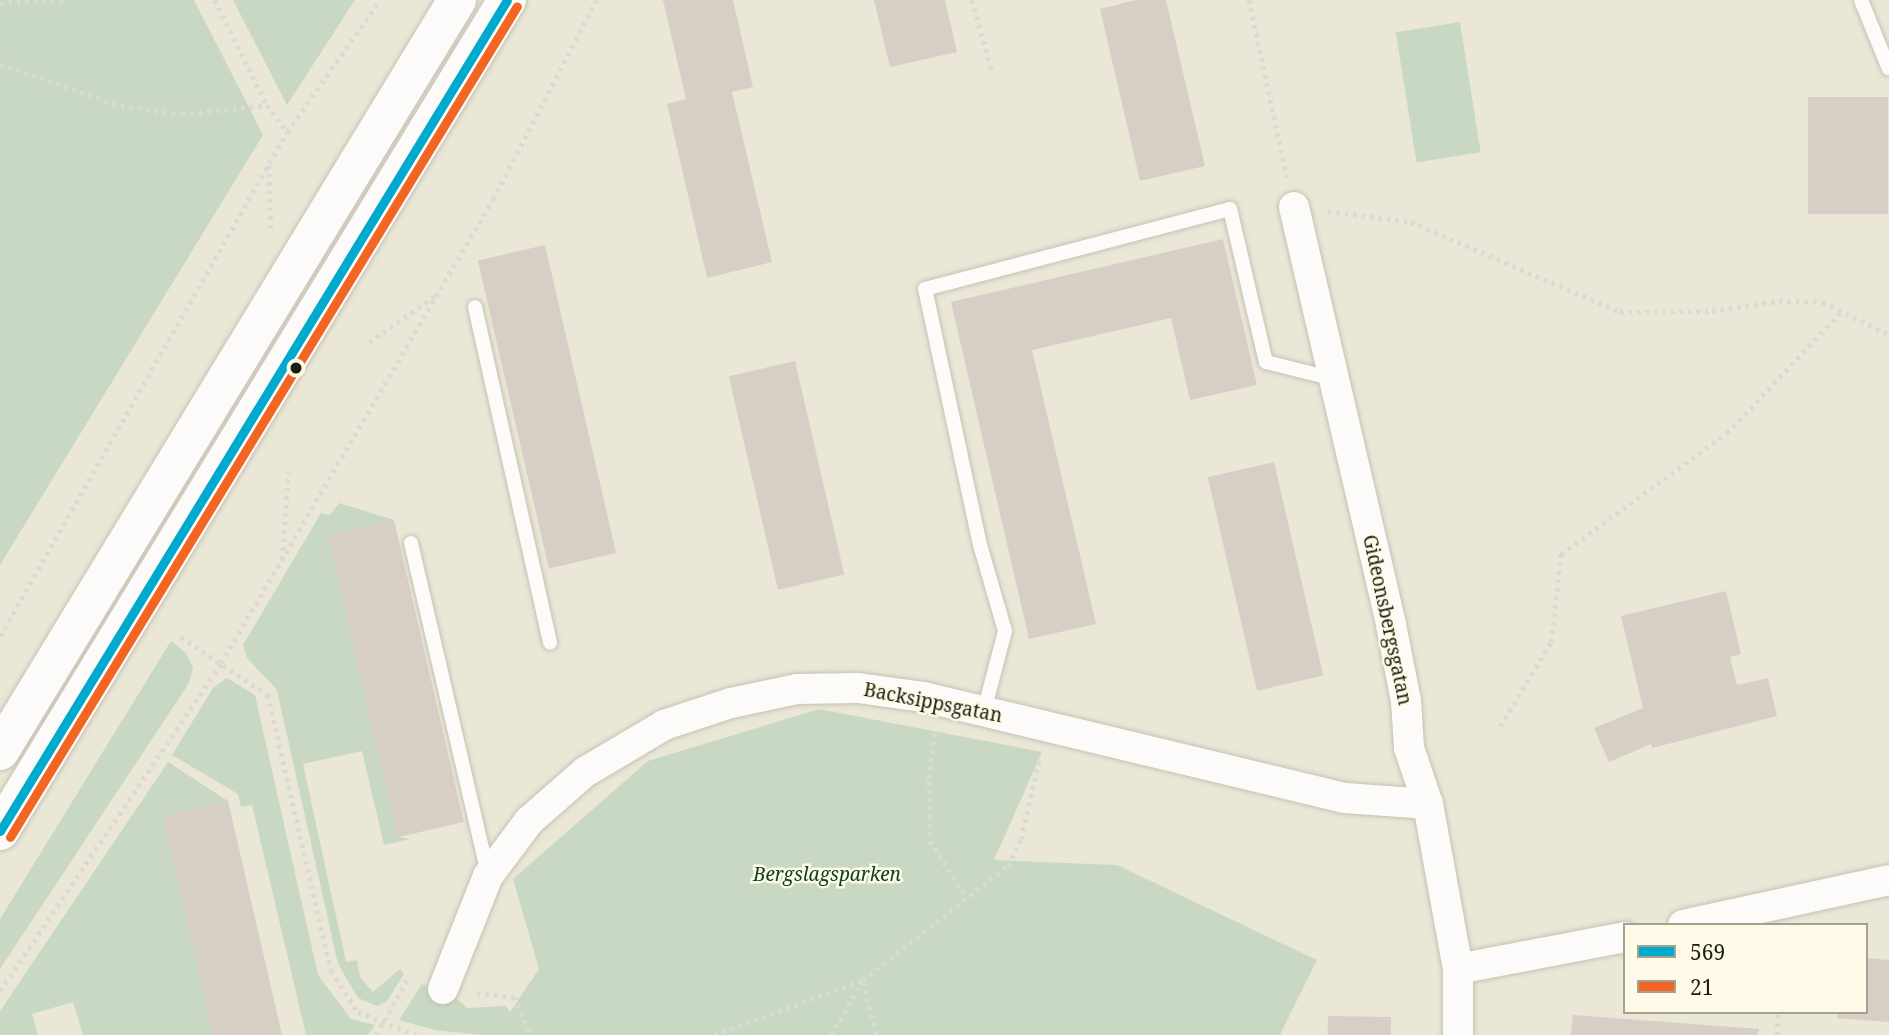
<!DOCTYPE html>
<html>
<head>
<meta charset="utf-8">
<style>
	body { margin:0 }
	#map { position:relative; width:1889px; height:1035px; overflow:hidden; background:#ebe7d6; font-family:"Noto Serif",serif }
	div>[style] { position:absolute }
	.green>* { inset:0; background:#c8d8c3; transform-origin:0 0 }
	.building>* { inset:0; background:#d7cec5; transform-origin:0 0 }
	.path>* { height:4.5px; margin-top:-2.25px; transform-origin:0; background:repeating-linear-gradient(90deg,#dad9d3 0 3.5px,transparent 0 8.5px) }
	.roads { filter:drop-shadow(0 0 2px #c5c2b4) drop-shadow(0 0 2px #c5c2b4) }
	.service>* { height:14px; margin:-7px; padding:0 7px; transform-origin:7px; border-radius:7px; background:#fcfbf9 }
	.minor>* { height:30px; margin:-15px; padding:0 15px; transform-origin:15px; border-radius:15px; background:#fcfbf9 }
	.trunk>* { height:38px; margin:-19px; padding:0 19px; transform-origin:19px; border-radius:19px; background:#fcfbf9 }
	.bus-1>* { height:9px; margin:-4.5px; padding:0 4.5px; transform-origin:4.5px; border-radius:4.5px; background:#00a9ce }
	.bus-2>* { height:9px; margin:-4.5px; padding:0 4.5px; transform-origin:4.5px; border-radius:4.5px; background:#f26522 }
	.dots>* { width:19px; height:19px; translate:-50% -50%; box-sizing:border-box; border:4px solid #fefae7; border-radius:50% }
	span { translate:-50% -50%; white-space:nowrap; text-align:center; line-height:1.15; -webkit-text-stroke:5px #fefae7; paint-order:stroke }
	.street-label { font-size:19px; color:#1e1b10 }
	.park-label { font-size:19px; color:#08421f; font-style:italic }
	.legend { position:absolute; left:1623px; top:923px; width:245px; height:91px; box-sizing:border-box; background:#fefae7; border:2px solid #a4a191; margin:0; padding:9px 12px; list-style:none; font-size:21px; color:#1e1b10 }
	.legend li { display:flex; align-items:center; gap:14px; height:35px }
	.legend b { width:35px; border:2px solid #a4a191 }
</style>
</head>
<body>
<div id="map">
	<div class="green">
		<div style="clip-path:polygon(0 0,194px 0,263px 135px,0 565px)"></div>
		<div style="clip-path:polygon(233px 0,355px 0,287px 105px)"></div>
		<div style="left:1460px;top:22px;width:132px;height:65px;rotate:81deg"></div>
		<div style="clip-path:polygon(339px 503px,394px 520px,329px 535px,399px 837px,411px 839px,384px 845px,362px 751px,303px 764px,346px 962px,357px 960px,360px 977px,373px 992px,400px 969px,404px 974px,387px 1001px,377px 1006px,358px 998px,338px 964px,277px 690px,247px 658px,243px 645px,321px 513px,330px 515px)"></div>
		<div style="clip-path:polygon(171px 641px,186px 653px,193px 668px,189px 683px,0 969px,0 919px)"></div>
		<div style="clip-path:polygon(227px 678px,255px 695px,318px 975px,351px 1019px,375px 1025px,368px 1035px,306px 1035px,252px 805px,241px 807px,238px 794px,172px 755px,213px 688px)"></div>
		<div style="clip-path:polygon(819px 709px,1042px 752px,994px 860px,1117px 865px,1317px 960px,1280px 1035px,481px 1035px,435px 1030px,399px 1020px,422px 984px,457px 999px,467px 1008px,506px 1006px,510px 1012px,539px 969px,513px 879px,648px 761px)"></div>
		<div style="clip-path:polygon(168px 762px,228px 801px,164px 816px,215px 1035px,83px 1035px,73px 1002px,32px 1014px,38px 1035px,0 1035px,0 1011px)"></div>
	</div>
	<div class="building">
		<div style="clip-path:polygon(663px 0,733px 0,753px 87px,732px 92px,772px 262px,707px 278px,667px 104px,686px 99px)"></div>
		<div style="clip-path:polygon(874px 0,945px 0,957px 52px,890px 67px)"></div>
		<div style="clip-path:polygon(1136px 0,1166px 0,1205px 166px,1140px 181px,1100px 9px)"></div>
		<div style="left:1888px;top:97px;width:117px;height:80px;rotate:90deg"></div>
		<div style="clip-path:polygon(1223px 239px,1257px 385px,1190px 400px,1171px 318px,1032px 350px,1096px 624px,1029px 639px,951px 302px)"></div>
		<div style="left:545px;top:245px;width:316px;height:69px;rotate:77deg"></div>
		<div style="left:795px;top:361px;width:219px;height:68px;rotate:77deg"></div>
		<div style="left:1274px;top:462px;width:219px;height:68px;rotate:77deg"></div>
		<div style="left:394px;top:520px;width:310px;height:68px;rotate:77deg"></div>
		<div style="clip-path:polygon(1726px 591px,1741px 654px,1730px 657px,1737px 685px,1768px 678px,1777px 716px,1652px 748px,1651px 744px,1609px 762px,1594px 728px,1643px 708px,1621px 616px)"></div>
		<div style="left:228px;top:801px;width:240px;height:67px;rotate:77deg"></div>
		<div style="clip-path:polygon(1866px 958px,1889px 960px,1889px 1022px,1837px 1018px,1838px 1012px,1866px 1012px)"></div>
		<div style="clip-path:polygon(1573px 1015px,1759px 1029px,1758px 1035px,1571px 1035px)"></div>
		<div style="left:1328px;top:1016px;width:63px;height:19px;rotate:1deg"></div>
	</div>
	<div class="path">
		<div style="left:215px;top:0;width:117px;rotate:63.7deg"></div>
		<div style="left:267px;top:105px;width:34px;rotate:53deg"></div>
		<div style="left:972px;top:0;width:77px;rotate:74.2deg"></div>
		<div style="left:1249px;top:0;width:181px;rotate:77.9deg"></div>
		<div style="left:0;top:3px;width:65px;rotate:-2.6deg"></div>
		<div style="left:0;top:64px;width:128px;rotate:19.1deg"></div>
		<div style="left:121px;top:106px;width:62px;rotate:7.5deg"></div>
		<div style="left:182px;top:114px;width:85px;rotate:-6deg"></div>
		<div style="left:269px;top:165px;width:65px;rotate:88.2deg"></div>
		<div style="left:1328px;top:211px;width:84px;rotate:7.5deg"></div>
		<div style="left:1411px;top:222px;width:228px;rotate:23.3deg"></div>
		<div style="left:1620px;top:312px;width:92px;rotate:-0.6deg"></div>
		<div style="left:1712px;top:311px;width:68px;rotate:-8.5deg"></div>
		<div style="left:1779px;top:301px;width:44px;rotate:1.3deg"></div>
		<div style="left:1823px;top:302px;width:74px;rotate:26.6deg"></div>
		<div style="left:369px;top:342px;width:80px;rotate:-34.9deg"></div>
		<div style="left:282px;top:559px;width:87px;rotate:-86.1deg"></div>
		<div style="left:0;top:636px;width:580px;rotate:-60.34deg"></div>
		<div style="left:287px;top:132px;width:161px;rotate:-54.8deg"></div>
		<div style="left:181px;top:637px;width:105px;rotate:33.7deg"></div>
		<div style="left:268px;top:695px;width:283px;rotate:77.1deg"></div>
		<div style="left:331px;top:971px;width:49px;rotate:56.6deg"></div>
		<div style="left:358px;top:1012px;width:62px;rotate:21.6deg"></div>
		<div style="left:1500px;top:726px;width:98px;rotate:-58.7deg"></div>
		<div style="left:1551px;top:642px;width:89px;rotate:-83.5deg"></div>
		<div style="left:1561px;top:554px;width:205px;rotate:-36.1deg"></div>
		<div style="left:1727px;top:433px;width:166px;rotate:-46.7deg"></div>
		<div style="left:935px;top:733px;width:48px;rotate:97.1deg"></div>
		<div style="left:929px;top:781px;width:60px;rotate:89deg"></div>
		<div style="left:930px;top:841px;width:68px;rotate:57deg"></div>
		<div style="left:863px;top:982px;width:55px;rotate:75.2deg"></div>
		<div style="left:0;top:991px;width:396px;rotate:-56deg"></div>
		<div style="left:221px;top:663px;width:538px;rotate:-59.62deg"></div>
		<div style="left:493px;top:199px;width:224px;rotate:-62.6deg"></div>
		<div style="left:477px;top:993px;width:37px;rotate:6deg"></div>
		<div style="left:514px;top:997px;width:42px;rotate:65.9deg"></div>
		<div style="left:376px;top:1035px;width:65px;rotate:-60.7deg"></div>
		<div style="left:715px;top:1035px;width:158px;rotate:-20.4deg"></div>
		<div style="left:863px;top:980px;width:184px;rotate:-38.2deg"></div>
		<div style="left:1008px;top:866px;width:30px;rotate:-64deg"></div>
		<div style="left:1021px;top:839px;width:81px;rotate:-77.2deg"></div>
		<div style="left:831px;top:1035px;width:62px;rotate:-60.1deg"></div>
		<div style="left:1777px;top:1035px;width:23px;rotate:-88deg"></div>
	</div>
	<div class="roads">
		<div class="service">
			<div style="left:1861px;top:0;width:74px;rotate:67.9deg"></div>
			<div style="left:475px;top:307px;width:344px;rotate:77.4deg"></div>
			<div style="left:411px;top:543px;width:341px;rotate:76.9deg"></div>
			<div style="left:984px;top:711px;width:83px;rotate:-75.3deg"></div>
			<div style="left:1005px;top:631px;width:90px;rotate:-106.2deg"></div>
			<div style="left:980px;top:545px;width:262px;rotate:-102.1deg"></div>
			<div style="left:925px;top:289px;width:315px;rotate:-14.7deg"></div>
			<div style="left:1230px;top:209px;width:157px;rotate:76.8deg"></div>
			<div style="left:1266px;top:362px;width:70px;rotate:14deg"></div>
		</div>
		<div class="minor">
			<div style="left:1294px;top:207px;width:429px;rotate:76.9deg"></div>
			<div style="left:1391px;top:625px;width:77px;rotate:78.8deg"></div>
			<div style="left:1406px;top:701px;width:47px;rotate:86.3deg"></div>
			<div style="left:1409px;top:748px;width:59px;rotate:71.3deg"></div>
			<div style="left:1428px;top:804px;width:168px;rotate:79.7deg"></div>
			<div style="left:1458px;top:969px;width:66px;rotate:90deg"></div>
			<div style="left:1683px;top:925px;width:211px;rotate:-12.3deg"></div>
			<div style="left:1458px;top:969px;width:170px;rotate:-10.8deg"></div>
			<div style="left:443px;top:989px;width:122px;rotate:-68.3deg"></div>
			<div style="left:488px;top:876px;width:69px;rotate:-53.3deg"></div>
			<div style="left:529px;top:821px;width:74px;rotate:-41.2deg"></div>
			<div style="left:585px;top:772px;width:92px;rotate:-30.7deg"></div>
			<div style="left:664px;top:725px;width:71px;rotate:-18.2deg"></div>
			<div style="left:731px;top:703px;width:67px;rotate:-12deg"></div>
			<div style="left:797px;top:689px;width:61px;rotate:-0.9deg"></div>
			<div style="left:858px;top:688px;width:67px;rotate:7.8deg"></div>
			<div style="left:924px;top:697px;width:433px;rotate:13.5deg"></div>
			<div style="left:1345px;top:798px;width:83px;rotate:4.1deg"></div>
		</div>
		<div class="trunk">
			<div style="left:0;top:751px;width:879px;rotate:-58.68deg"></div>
			<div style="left:0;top:831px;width:973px;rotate:-58.61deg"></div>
		</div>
	</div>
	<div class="bus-1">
		<div style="left:0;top:831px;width:973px;rotate:-58.61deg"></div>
	</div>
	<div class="bus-2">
		<div style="left:10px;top:837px;width:973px;rotate:-58.61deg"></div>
	</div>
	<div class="dots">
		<div style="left:296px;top:368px;background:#1e1b10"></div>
	</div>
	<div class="street-label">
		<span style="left:1387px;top:620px;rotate:78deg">Gideonsbergsgatan</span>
		<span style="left:933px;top:703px;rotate:11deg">Backsippsgatan</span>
	</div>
	<div class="park-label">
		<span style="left:827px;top:875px">Bergslagsparken</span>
	</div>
	<ul class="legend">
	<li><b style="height:9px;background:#00a9ce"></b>569</li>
	<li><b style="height:9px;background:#f26522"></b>21</li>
	</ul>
</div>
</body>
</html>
